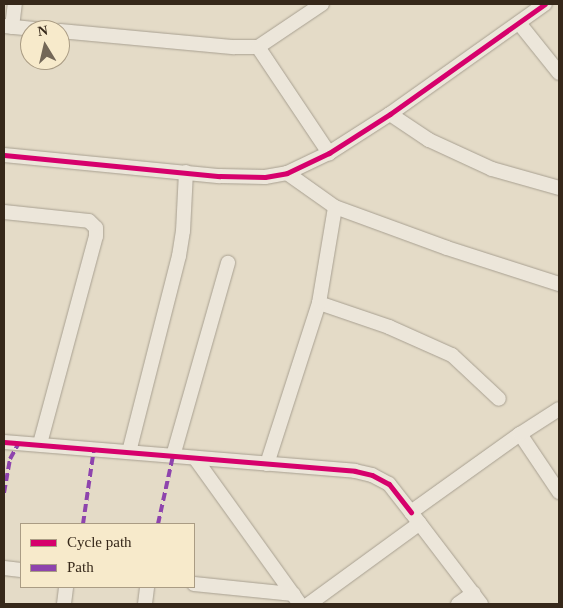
<!DOCTYPE html>
<html>
<head>
<meta charset="utf-8">
<style>
	body { margin:0 }
	#map { position:relative; width:563px; height:608px; overflow:hidden; background:#e4dbc7; font-family:Georgia,serif }
	div>[style] { position:absolute }
	.roads { filter:drop-shadow(0 0 1px #a8a091) drop-shadow(0 0 1px #a8a091) }
	.street>* { height:14px; margin:-7px; padding:0 7px; transform-origin:7px; border-radius:7px; background:#ece6da }
	.quiet>* { height:4px; margin-top:-2px; transform-origin:0; background:repeating-linear-gradient(90deg,#8e44ad 0 8px,transparent 0 12px) }
	.cycleway>* { height:5px; margin:-2.5px; padding:0 2.5px; transform-origin:2.5px; border-radius:2.5px; background:#d6006c }
	span { translate:-50% -50%; white-space:nowrap; text-align:center; line-height:1.15; -webkit-text-stroke:4.5px #f7eacb; paint-order:stroke }
	.frame { position:absolute; inset:0; border:5px solid #36281a; pointer-events:none }
	.legend { position:absolute; left:20px; top:523px; width:175px; height:65px; box-sizing:border-box; background:#f7eacb; border:1px solid #aa9c84; margin:0; padding:6px 9px; list-style:none; font-size:15px; color:#36281a }
	.legend li { display:flex; align-items:center; gap:10px; height:25px }
	.legend b { width:25px; border:1px solid #aa9c84 }
	.north { position:absolute; left:20px; top:20px; width:50px; height:50px; box-sizing:border-box; background:#f7eacb; border:1px solid #aa9c84; border-radius:50%; rotate:351deg; font-size:14px; font-weight:700; line-height:20px; text-align:center; color:#36281a }
	.north::after { content:''; display:block; margin:auto; width:18px; height:22px; background:#736757; clip-path:polygon(50% 0,100% 100%,50% 72%,0 100%) }
</style>
</head>
<body>
<div id="map">
	<div class="roads">
		<div class="street">
			<div style="left:519px;top:23px;width:64px;rotate:51.3deg"></div>
			<div style="left:4px;top:26px;width:40px;rotate:5.7deg"></div>
			<div style="left:12px;top:27px;width:23px;rotate:-83deg"></div>
			<div style="left:60px;top:31px;width:175px;rotate:5.3deg"></div>
			<div style="left:234px;top:47px;width:24px"></div>
			<div style="left:258px;top:47px;width:128px;rotate:56.2deg"></div>
			<div style="left:258px;top:47px;width:77px;rotate:-33.9deg"></div>
			<div style="left:390px;top:114px;width:47px;rotate:33.7deg"></div>
			<div style="left:429px;top:140px;width:69px;rotate:24.7deg"></div>
			<div style="left:492px;top:169px;width:70px;rotate:15.8deg"></div>
			<div style="left:4px;top:155px;width:217px;rotate:5.6deg"></div>
			<div style="left:220px;top:176px;width:45px;rotate:1.3deg"></div>
			<div style="left:265px;top:177px;width:22px;rotate:-10deg"></div>
			<div style="left:287px;top:173px;width:47px;rotate:-25.5deg"></div>
			<div style="left:329px;top:153px;width:72px;rotate:-32.6deg"></div>
			<div style="left:390px;top:114px;width:190px;rotate:-35.4deg"></div>
			<div style="left:287px;top:173px;width:59px;rotate:35.3deg"></div>
			<div style="left:335px;top:207px;width:119px;rotate:20.1deg"></div>
			<div style="left:447px;top:248px;width:118px;rotate:17.8deg"></div>
			<div style="left:4px;top:212px;width:85px;rotate:6deg"></div>
			<div style="left:89px;top:221px;width:10px;rotate:45deg"></div>
			<div style="left:96px;top:228px;width:8px;rotate:90deg"></div>
			<div style="left:96px;top:236px;width:215px;rotate:105.1deg"></div>
			<div style="left:319px;top:303px;width:74px;rotate:18.9deg"></div>
			<div style="left:389px;top:327px;width:69px;rotate:24deg"></div>
			<div style="left:452px;top:355px;width:64px;rotate:43.1deg"></div>
			<div style="left:520px;top:434px;width:70px;rotate:56.1deg"></div>
			<div style="left:4px;top:442px;width:352px;rotate:4.7deg"></div>
			<div style="left:355px;top:471px;width:17px;rotate:13deg"></div>
			<div style="left:372px;top:475px;width:19px;rotate:28deg"></div>
			<div style="left:389px;top:484px;width:36px;rotate:52deg"></div>
			<div style="left:129px;top:452px;width:202px;rotate:-75.7deg"></div>
			<div style="left:179px;top:256px;width:25px;rotate:-81deg"></div>
			<div style="left:183px;top:231px;width:59px;rotate:-87.1deg"></div>
			<div style="left:173px;top:456px;width:201px;rotate:-74.1deg"></div>
			<div style="left:195px;top:458px;width:180px;rotate:54.3deg"></div>
			<div style="left:267px;top:464px;width:169px;rotate:-72.1deg"></div>
			<div style="left:319px;top:303px;width:97px;rotate:-80.5deg"></div>
			<div style="left:4px;top:568px;width:17px;rotate:7deg"></div>
			<div style="left:194px;top:584px;width:100px;rotate:5.8deg"></div>
			<div style="left:64px;top:604px;width:17px;rotate:-83deg"></div>
			<div style="left:145px;top:604px;width:17px;rotate:-83deg"></div>
			<div style="left:309px;top:604px;width:137px;rotate:-36.1deg"></div>
			<div style="left:458px;top:604px;width:19px;rotate:-35deg"></div>
			<div style="left:481px;top:604px;width:116px;rotate:-127.3deg"></div>
			<div style="left:411px;top:512px;width:134px;rotate:-35.6deg"></div>
			<div style="left:520px;top:434px;width:46px;rotate:-32.7deg"></div>
		</div>
	</div>
	<div class="quiet">
		<div style="left:4px;top:493px;width:35px;rotate:-80deg"></div>
		<div style="left:10px;top:459px;width:18px;rotate:-61deg"></div>
		<div style="left:83px;top:524px;width:76px;rotate:-81.7deg"></div>
		<div style="left:158px;top:524px;width:70px;rotate:-77.6deg"></div>
	</div>
	<div class="cycleway">
		<div style="left:4px;top:155px;width:217px;rotate:5.6deg"></div>
		<div style="left:220px;top:176px;width:45px;rotate:1.3deg"></div>
		<div style="left:265px;top:177px;width:22px;rotate:-10deg"></div>
		<div style="left:287px;top:173px;width:47px;rotate:-25.5deg"></div>
		<div style="left:329px;top:153px;width:72px;rotate:-32.6deg"></div>
		<div style="left:390px;top:114px;width:190px;rotate:-35.4deg"></div>
		<div style="left:4px;top:442px;width:352px;rotate:4.7deg"></div>
		<div style="left:355px;top:471px;width:17px;rotate:13deg"></div>
		<div style="left:372px;top:475px;width:19px;rotate:28deg"></div>
		<div style="left:389px;top:484px;width:36px;rotate:52deg"></div>
	</div>
	<div class="frame"></div>
	<ul class="legend">
	<li><b style="height:6px;background:#d6006c"></b>Cycle path</li>
	<li><b style="height:6px;background:#8e44ad"></b>Path</li>
	</ul>
	<div class="north">N</div>
</div>
</body>
</html>
